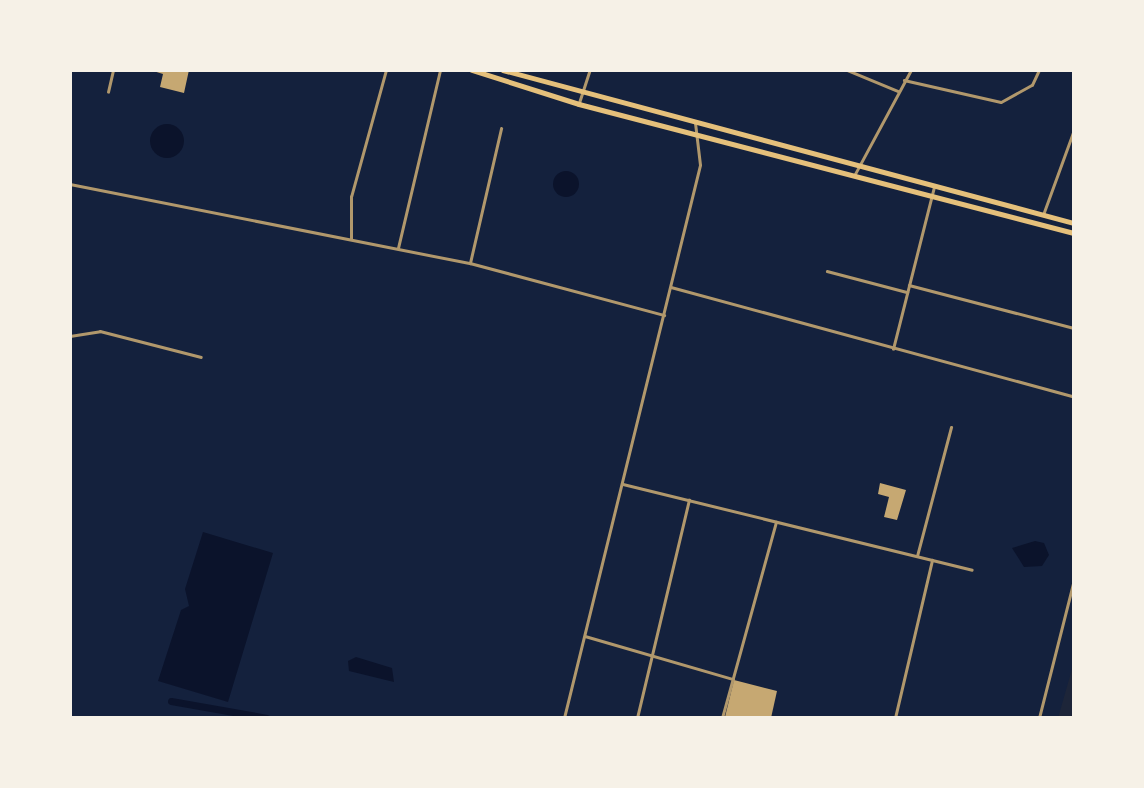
<!DOCTYPE html>
<html>
<head>
<meta charset="utf-8">
<style>
	body { margin:0 }
	#map { position:relative; width:1144px; height:788px; overflow:hidden; background:#14213d; font-family:"Open Sans",sans-serif }
	div>[style] { position:absolute }
	.green>* { inset:0; background:#1d2539 }
	.water>* { inset:0; background:#0b132b }
	.round { border-radius:50% }
	.canal>* { height:7px; margin:-3.5px; padding:0 3.5px; transform-origin:3.5px; border-radius:3.5px; background:#0b132b }
	.building>* { inset:0; background:#c6a872 }
	.minor>* { height:2.5px; margin:-1.25px; padding:0 1.25px; transform-origin:1.25px; border-radius:1.25px; background:#b1986c }
	.primary>* { height:4.5px; margin:-2.25px; padding:0 2.25px; transform-origin:2.25px; border-radius:2.25px; background:#e5c07b }
	span { translate:-50% -50%; white-space:nowrap; text-align:center; line-height:1.15; -webkit-text-stroke:5px #f6f1e7; paint-order:stroke }
	.frame { position:absolute; inset:0; border:72px solid #f6f1e7; pointer-events:none }
</style>
</head>
<body>
<div id="map">
	<div class="green">
		<div style="clip-path:polygon(1074px 662px,1074px 718px,1058px 718px)"></div>
	</div>
	<div class="water">
		<div class="round" style="left:150px;top:124px;width:34px;height:34px"></div>
		<div class="round" style="left:553px;top:171px;width:26px;height:26px"></div>
		<div style="clip-path:polygon(203px 532px,273px 553px,228px 702px,158px 681px,181px 610px,189px 606px,185px 589px)"></div>
		<div style="clip-path:polygon(1035px 541px,1044px 543px,1049px 555px,1042px 566px,1024px 567px,1012px 548px)"></div>
		<div style="clip-path:polygon(356px 657px,392px 668px,394px 682px,349px 671px,348px 661px)"></div>
	</div>
	<div class="canal">
		<div style="left:171px;top:701px;width:97px;rotate:10deg"></div>
	</div>
	<div class="building">
		<div style="clip-path:polygon(150px 70px,189px 70px,184px 93px,160px 87px,163px 74px)"></div>
		<div style="clip-path:polygon(880px 483px,906px 490px,897px 520px,884px 517px,889px 497px,878px 494px)"></div>
		<div style="clip-path:polygon(734px 680px,777px 691px,771px 718px,725px 717px)"></div>
	</div>
	<div class="minor">
		<div style="left:847px;top:70px;width:55px;rotate:22.4deg"></div>
		<div style="left:904px;top:80px;width:99px;rotate:12.8deg"></div>
		<div style="left:1001px;top:102px;width:35px;rotate:-29deg"></div>
		<div style="left:1032px;top:85px;width:17px;rotate:-65deg"></div>
		<div style="left:108px;top:92px;width:23px;rotate:-77deg"></div>
		<div style="left:579px;top:103px;width:35px;rotate:-72deg"></div>
		<div style="left:855px;top:174px;width:118px;rotate:-61.7deg"></div>
		<div style="left:70px;top:184px;width:408px;rotate:11.2deg"></div>
		<div style="left:470px;top:263px;width:201px;rotate:15deg"></div>
		<div style="left:1043px;top:215px;width:90px;rotate:-70deg"></div>
		<div style="left:351px;top:239px;width:42px;rotate:-90deg"></div>
		<div style="left:351px;top:197px;width:132px;rotate:-74.6deg"></div>
		<div style="left:398px;top:248px;width:183px;rotate:-76.7deg"></div>
		<div style="left:470px;top:263px;width:138px;rotate:-77deg"></div>
		<div style="left:827px;top:271px;width:83px;rotate:14.7deg"></div>
		<div style="left:909px;top:285px;width:171px;rotate:14.6deg"></div>
		<div style="left:671px;top:287px;width:416px;rotate:15.2deg"></div>
		<div style="left:70px;top:336px;width:30px;rotate:-9deg"></div>
		<div style="left:100px;top:331px;width:104px;rotate:14.4deg"></div>
		<div style="left:893px;top:349px;width:167px;rotate:-75.8deg"></div>
		<div style="left:623px;top:484px;width:359px;rotate:13.8deg"></div>
		<div style="left:917px;top:556px;width:133px;rotate:-75.2deg"></div>
		<div style="left:585px;top:636px;width:154px;rotate:16.2deg"></div>
		<div style="left:564px;top:718px;width:569px;rotate:-76.18deg"></div>
		<div style="left:700px;top:165px;width:42px;rotate:-96.8deg"></div>
		<div style="left:637px;top:718px;width:224px;rotate:-76.6deg"></div>
		<div style="left:722px;top:718px;width:203px;rotate:-74.6deg"></div>
		<div style="left:895px;top:718px;width:162px;rotate:-76.8deg"></div>
		<div style="left:1039px;top:718px;width:142px;rotate:-75.8deg"></div>
	</div>
	<div class="primary">
		<div style="left:472px;top:70px;width:112px;rotate:17.6deg"></div>
		<div style="left:579px;top:104px;width:512px;rotate:14.61deg"></div>
		<div style="left:503px;top:70px;width:591px;rotate:15deg"></div>
	</div>
	<div class="frame"></div>
</div>
</body>
</html>
